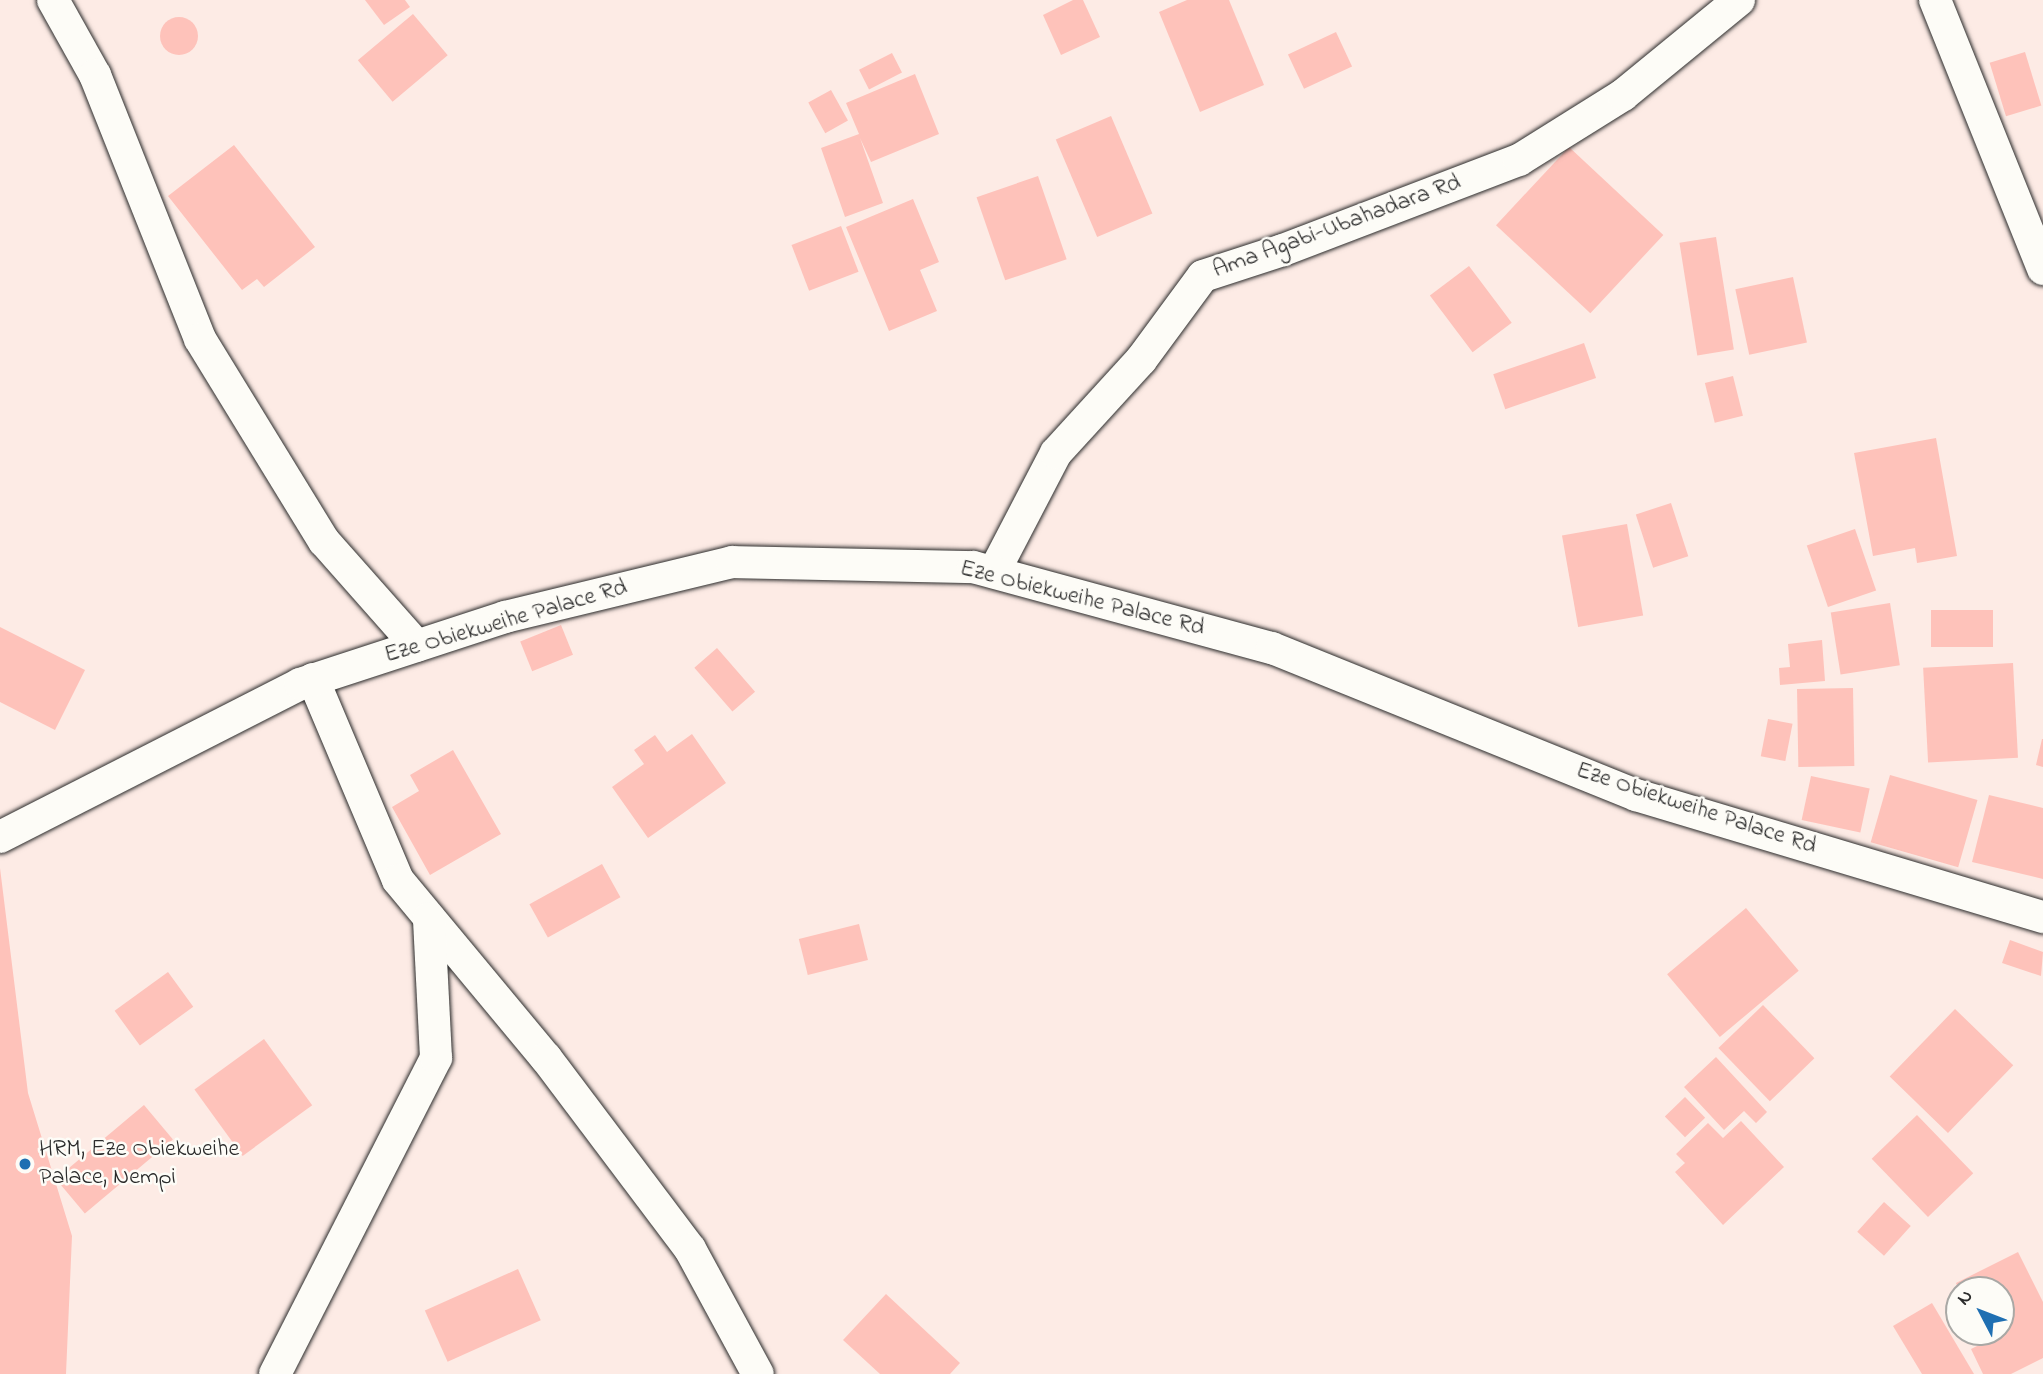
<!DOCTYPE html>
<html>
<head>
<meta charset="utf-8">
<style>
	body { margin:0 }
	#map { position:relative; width:2043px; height:1374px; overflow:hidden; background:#fdebe5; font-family:"Indie Flower",sans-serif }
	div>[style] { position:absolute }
	.building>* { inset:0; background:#fec2ba; transform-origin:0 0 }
	.round { border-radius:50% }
	.roads { filter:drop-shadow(0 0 2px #2b2b2b) drop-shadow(0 0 2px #2b2b2b) }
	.minor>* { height:32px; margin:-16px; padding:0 16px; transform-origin:16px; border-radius:16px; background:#fdfcf7 }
	.dots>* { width:19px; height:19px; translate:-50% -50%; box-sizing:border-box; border:4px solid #fdfcf7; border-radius:50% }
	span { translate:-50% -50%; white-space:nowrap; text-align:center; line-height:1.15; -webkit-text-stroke:5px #fdfcf7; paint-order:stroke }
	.street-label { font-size:24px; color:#2b2b2b }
	.poi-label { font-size:24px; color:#2b2b2b }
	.left { translate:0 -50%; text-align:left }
	.north { position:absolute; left:1945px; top:1276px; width:70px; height:70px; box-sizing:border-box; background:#fdfcf7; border:2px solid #a9a8a5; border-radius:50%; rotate:312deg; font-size:19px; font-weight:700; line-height:28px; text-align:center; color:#2b2b2b }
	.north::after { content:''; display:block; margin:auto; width:24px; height:32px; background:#1f6fb2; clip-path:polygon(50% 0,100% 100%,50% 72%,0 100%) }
</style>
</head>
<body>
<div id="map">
	<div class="building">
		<div style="clip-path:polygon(365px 0,405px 0,410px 7px,384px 25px)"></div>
		<div style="clip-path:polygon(1073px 0,1083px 0,1100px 37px,1061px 55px,1043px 15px)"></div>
		<div style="clip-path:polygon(1187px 0,1229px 0,1264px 85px,1200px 112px,1159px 12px)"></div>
		<div style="left:413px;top:14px;width:54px;height:72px;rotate:50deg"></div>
		<div class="round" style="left:160px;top:17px;width:38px;height:38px"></div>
		<div style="left:1336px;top:32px;width:38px;height:53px;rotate:65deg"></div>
		<div style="left:2025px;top:52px;width:56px;height:37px;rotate:73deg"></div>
		<div style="left:892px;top:53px;width:22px;height:37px;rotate:63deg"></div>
		<div style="clip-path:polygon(915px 74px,939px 134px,871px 162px,860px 138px,883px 203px,845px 217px,821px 148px,859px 134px,846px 103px)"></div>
		<div style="left:831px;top:90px;width:35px;height:26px;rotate:61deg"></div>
		<div style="left:1111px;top:116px;width:106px;height:60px;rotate:67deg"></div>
		<div style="clip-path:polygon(234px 145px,315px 247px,264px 287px,257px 279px,242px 290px,168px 196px)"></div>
		<div style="left:1569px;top:147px;width:129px;height:107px;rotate:43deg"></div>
		<div style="left:1038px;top:176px;width:88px;height:65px;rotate:71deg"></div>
		<div style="clip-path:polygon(913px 199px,939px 262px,920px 270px,937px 311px,889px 331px,846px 227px)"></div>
		<div style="left:841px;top:226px;width:49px;height:53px;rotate:69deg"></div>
		<div style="left:1716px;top:237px;width:114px;height:37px;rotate:81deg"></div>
		<div style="left:1469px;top:266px;width:71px;height:49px;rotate:53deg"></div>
		<div style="left:1793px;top:277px;width:67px;height:59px;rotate:78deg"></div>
		<div style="left:1584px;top:343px;width:37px;height:96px;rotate:71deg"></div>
		<div style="left:1733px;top:376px;width:41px;height:29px;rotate:76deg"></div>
		<div style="clip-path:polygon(1936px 438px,1957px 556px,1917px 563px,1915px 548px,1873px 556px,1854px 453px)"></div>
		<div style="left:1671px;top:503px;width:56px;height:37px;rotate:72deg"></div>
		<div style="left:1627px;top:524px;width:93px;height:66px;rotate:80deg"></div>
		<div style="left:1855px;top:529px;width:65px;height:51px;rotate:71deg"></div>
		<div style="left:1890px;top:603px;width:63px;height:60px;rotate:81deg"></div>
		<div style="left:1993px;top:610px;width:37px;height:62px;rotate:90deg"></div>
		<div style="left:561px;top:625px;width:32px;height:44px;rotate:68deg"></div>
		<div style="clip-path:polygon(0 627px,85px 670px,55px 730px,0 702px)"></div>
		<div style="clip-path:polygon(1822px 640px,1825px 681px,1780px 685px,1779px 668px,1790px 667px,1788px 644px)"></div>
		<div style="left:717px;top:648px;width:58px;height:30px;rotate:49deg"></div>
		<div style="left:2013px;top:663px;width:95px;height:90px;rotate:87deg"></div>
		<div style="left:1853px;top:688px;width:78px;height:56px;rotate:89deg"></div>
		<div style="left:1768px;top:719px;width:25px;height:38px;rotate:11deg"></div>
		<div style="clip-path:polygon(692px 734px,726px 783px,648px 838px,612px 787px,644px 764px,634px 750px,655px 735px,667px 752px)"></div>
		<div style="clip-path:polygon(2042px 739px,2043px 739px,2043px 767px,2036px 765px)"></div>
		<div style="clip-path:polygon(453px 750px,501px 834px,430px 875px,392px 807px,419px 791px,410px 775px)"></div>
		<div style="left:1890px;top:775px;width:91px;height:70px;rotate:16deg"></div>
		<div style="left:1811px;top:776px;width:60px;height:45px;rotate:12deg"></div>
		<div style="clip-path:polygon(1989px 795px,2043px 808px,2043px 879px,1972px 862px)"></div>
		<div style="left:602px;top:864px;width:38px;height:83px;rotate:61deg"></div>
		<div style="clip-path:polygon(0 868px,28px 1093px,72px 1236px,66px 1374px,0 1374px)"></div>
		<div style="left:1746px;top:908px;width:82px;height:103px;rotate:50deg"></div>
		<div style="left:859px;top:924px;width:37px;height:62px;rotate:76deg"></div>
		<div style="clip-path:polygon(2010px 940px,2043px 952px,2041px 976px,2002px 963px)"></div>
		<div style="left:168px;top:972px;width:43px;height:66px;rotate:54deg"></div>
		<div style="left:1763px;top:1005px;width:74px;height:62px;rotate:46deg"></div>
		<div style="left:1955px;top:1009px;width:81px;height:94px;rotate:44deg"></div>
		<div style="left:264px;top:1039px;width:82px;height:86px;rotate:54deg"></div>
		<div style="clip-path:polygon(1716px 1057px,1767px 1112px,1756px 1123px,1744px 1111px,1724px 1130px,1684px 1087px)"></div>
		<div style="left:1685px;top:1097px;width:29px;height:28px;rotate:46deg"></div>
		<div style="left:144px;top:1105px;width:45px;height:115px;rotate:50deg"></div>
		<div style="left:1917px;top:1115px;width:81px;height:63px;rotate:46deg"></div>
		<div style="clip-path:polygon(1741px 1121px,1784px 1167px,1723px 1225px,1675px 1172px,1685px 1163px,1676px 1154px,1708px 1123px,1723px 1138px)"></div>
		<div style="left:1884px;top:1202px;width:36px;height:40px;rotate:42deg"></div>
		<div style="clip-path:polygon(2018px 1252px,2043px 1302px,2043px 1358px,2011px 1374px,1983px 1374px,1971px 1349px,1985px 1342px,1980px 1332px,2001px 1332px,2001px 1290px,1959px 1290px,1956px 1283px)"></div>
		<div style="left:518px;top:1269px;width:56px;height:102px;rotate:66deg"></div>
		<div style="clip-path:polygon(886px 1294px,960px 1363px,950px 1374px,880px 1374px,843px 1340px)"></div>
		<div style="clip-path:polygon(1932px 1303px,1974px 1374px,1922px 1374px,1893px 1326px)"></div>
	</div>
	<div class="roads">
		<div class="minor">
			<div style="left:53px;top:0;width:86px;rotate:60.8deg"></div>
			<div style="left:95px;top:75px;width:284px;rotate:68.3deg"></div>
			<div style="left:200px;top:339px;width:237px;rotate:58.5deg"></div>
			<div style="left:324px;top:541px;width:140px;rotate:48.5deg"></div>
			<div style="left:1935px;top:0;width:290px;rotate:68.1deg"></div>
			<div style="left:994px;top:572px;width:134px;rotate:-62.5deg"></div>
			<div style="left:1056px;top:453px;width:126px;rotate:-47.6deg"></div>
			<div style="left:1141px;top:360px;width:104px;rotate:-53.6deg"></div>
			<div style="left:1203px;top:276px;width:84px;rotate:-18deg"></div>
			<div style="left:1283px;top:250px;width:253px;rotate:-20.9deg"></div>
			<div style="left:1519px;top:160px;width:123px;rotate:-32deg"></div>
			<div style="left:1623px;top:95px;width:150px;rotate:-39.3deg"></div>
			<div style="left:313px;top:679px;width:218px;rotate:67.1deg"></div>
			<div style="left:398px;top:880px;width:231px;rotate:50.3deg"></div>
			<div style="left:546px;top:1058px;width:239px;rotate:53deg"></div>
			<div style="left:690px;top:1249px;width:142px;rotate:61.5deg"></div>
			<div style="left:0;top:837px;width:337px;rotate:-27deg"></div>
			<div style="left:300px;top:684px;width:216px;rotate:-18.1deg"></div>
			<div style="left:505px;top:617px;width:234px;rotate:-13.6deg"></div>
			<div style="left:732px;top:562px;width:241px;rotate:1.2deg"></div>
			<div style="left:973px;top:567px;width:310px;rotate:15.2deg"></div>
			<div style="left:1272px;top:648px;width:393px;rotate:22deg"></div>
			<div style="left:1636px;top:795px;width:425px;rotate:16.7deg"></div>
			<div style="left:275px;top:1374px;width:355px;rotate:-63deg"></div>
			<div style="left:436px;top:1058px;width:140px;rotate:-92.9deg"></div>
		</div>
	</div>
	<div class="dots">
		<div style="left:25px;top:1164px;background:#1f6fb2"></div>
	</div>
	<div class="street-label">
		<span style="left:1337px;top:227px;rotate:-20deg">Ama Agabi-Ubahadara Rd</span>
		<span style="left:1082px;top:599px;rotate:14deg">Eze Obiekweihe Palace Rd</span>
		<span style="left:506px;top:622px;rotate:-16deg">Eze Obiekweihe Palace Rd</span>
		<span style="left:1696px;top:809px;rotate:18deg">Eze Obiekweihe Palace Rd</span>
	</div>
	<div class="poi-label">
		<span class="left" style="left:39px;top:1164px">HRM, Eze Obiekweihe<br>Palace, Nempi</span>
	</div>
	<div class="north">N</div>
</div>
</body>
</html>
